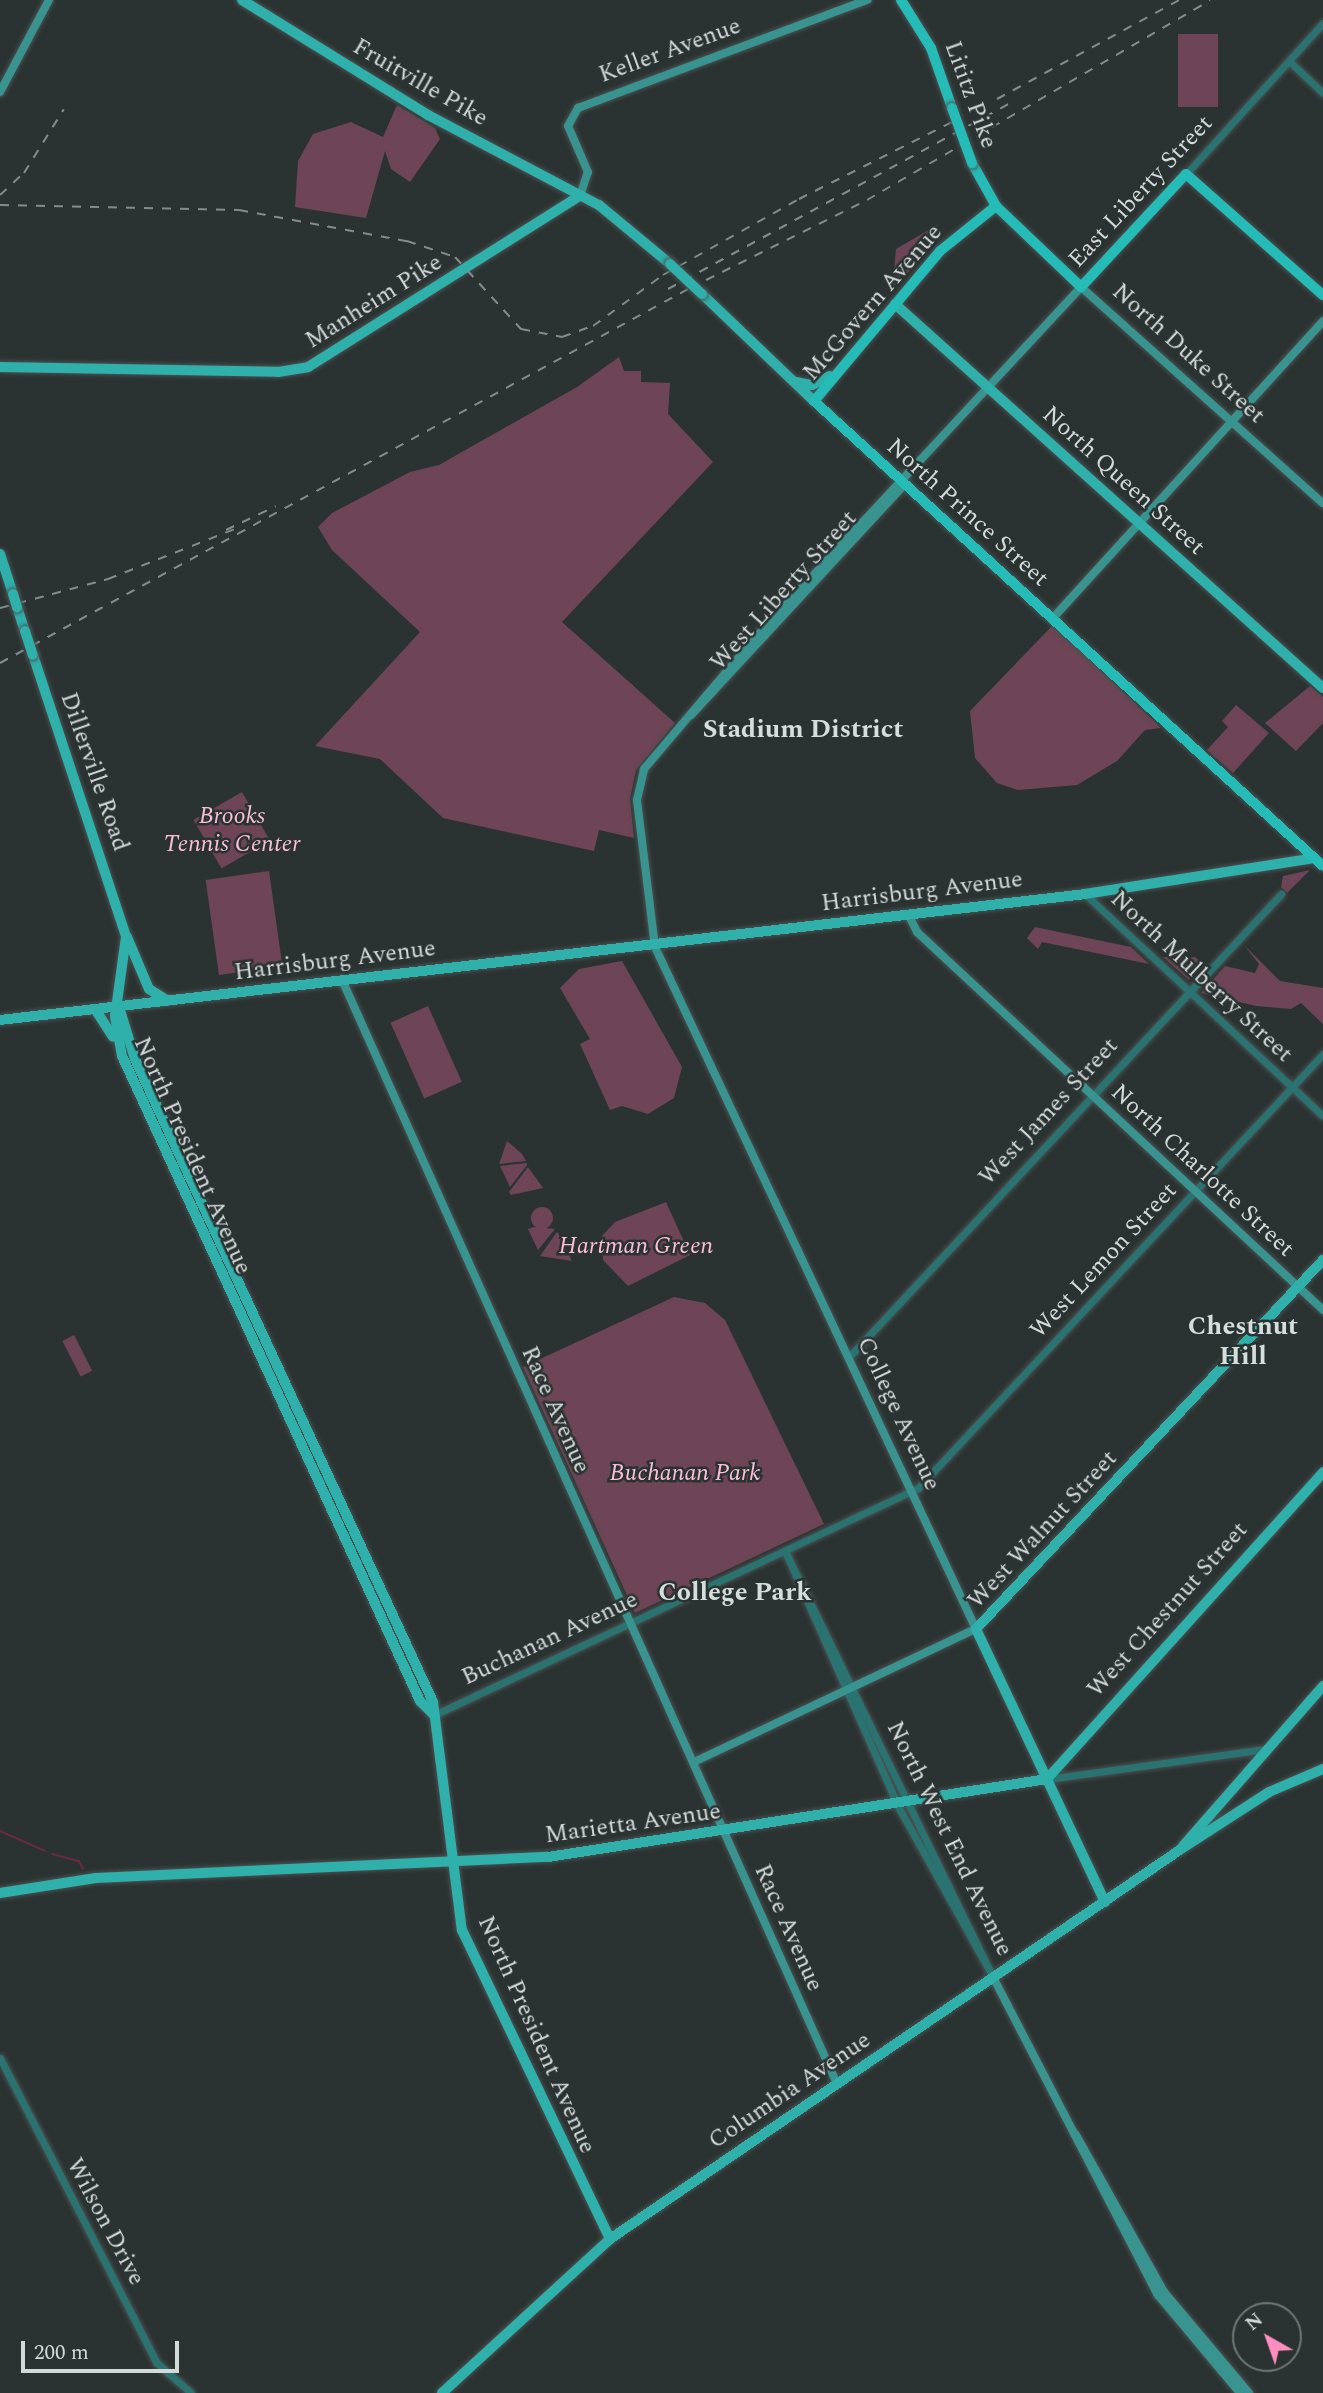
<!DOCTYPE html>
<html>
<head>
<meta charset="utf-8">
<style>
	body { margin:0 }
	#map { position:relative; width:1323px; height:2393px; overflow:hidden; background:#2a3332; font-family:Spectral,serif }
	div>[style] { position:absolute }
	.green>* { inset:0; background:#6e4556; transform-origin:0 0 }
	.round { border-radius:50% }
	.stream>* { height:2px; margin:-1px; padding:0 1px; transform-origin:1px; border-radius:1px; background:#6a2a48 }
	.roads { filter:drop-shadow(0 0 2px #495150) drop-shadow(0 0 2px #495150) }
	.tertiary>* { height:7px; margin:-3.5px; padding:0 3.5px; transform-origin:3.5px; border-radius:3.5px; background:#2b7370 }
	.secondary>* { height:8px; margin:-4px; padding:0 4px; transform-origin:4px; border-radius:4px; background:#399490 }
	.primary>* { height:10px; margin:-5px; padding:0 5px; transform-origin:5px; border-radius:5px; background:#2fb0ab }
	.trunk>* { height:10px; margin:-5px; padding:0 5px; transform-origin:5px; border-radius:5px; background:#25bcb7 }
	.rail>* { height:2px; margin-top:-1px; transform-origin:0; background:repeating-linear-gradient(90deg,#848c8b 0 9px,transparent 0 18px) }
	.bridges { filter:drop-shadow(0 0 2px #495150) drop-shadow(0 0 2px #495150) }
	.primary-bridge>* { height:10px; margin:-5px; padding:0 5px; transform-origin:5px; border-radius:5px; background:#2fb0ab }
	.trunk-bridge>* { height:10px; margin:-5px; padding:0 5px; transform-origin:5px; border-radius:5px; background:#25bcb7 }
	span { translate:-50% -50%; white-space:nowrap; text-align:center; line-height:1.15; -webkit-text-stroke:5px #2a3332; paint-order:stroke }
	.street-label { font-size:24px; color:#d4dad9 }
	.park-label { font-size:24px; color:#fbbed6; font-style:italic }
	.neighbourhood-label { font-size:26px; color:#d3dedd; font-weight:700 }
	.north { position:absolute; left:1232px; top:2302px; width:70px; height:70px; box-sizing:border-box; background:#2a3332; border:2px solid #6e7675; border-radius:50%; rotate:320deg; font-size:19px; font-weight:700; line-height:28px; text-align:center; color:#d4dad9 }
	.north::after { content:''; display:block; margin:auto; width:24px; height:32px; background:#fd8ebf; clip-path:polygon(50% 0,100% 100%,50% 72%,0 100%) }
	.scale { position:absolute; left:21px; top:2341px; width:158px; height:32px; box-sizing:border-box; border:4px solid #d4dad9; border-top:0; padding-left:9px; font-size:21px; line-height:24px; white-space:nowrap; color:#d4dad9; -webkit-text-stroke:5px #2a3332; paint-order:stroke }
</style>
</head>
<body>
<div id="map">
	<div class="green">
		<div style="left:1178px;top:34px;width:40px;height:73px"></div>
		<div style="clip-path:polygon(397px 105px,435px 128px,440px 139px,410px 182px,391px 169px,385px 151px,366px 218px,295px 207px,298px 161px,313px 134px,351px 122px,383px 137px)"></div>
		<div style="clip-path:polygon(937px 225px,939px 237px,892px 291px,896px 249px)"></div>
		<div style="clip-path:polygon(619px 357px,624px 371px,641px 371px,641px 382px,670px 383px,668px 414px,713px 462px,562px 622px,675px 723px,636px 770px,630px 799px,634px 838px,599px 830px,594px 851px,443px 818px,380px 759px,315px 746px,420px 632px,332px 550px,318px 527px,332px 513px,410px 472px,439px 465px,577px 387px)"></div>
		<div style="clip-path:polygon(1053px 625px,1161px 728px,1145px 730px,1117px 761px,1077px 785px,1018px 790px,997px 783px,975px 758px,970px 711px)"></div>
		<div style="clip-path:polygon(1310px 686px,1323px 697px,1323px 723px,1296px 751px,1265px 723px)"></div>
		<div style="clip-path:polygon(1236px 705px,1269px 733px,1233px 773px,1207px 750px,1228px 727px,1222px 721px)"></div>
		<div style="left:242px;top:792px;width:56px;height:56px;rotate:60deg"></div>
		<div style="clip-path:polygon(1310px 870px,1287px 893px,1281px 887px,1283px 876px)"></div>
		<div style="left:269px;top:871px;width:96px;height:64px;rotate:82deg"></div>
		<div style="clip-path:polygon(1035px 927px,1131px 947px,1149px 964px,1042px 942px,1038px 949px,1027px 938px)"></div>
		<div style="clip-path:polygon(1244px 945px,1280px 981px,1323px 988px,1323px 1024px,1301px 1003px,1291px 1009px,1256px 1006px,1201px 993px,1225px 966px,1255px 973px,1259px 964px)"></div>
		<div style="clip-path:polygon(1163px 957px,1195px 957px,1205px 965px,1189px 980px)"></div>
		<div style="clip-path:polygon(622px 961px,682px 1067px,674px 1098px,648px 1114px,622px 1106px,610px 1110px,580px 1044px,590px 1039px,560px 988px,579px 969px)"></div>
		<div style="left:428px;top:1006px;width:83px;height:41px;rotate:66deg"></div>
		<div style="clip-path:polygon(507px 1141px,522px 1154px,526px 1161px,499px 1164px)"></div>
		<div style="clip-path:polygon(527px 1163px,527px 1165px,510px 1187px,500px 1166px)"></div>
		<div style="clip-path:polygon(528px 1167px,543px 1188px,511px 1195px,509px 1192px)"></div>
		<div style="clip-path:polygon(666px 1202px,690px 1255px,628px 1286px,603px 1260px,602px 1236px,615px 1222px)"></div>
		<div class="round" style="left:531px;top:1207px;width:22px;height:22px"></div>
		<div style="clip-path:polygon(534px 1227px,555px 1229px,538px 1250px,528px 1229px)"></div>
		<div style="clip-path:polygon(557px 1232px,558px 1233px,572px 1261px,540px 1256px)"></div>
		<div style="clip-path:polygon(674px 1297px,705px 1303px,725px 1320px,824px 1524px,635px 1613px,523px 1367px)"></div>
		<div style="left:74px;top:1335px;width:40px;height:13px;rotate:63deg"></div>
	</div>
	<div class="stream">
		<div style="left:0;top:1831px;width:49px;rotate:24deg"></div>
		<div style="left:52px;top:1854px;width:28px;rotate:15deg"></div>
		<div style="left:79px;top:1861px;width:9px;rotate:63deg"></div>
	</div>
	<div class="roads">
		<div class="tertiary">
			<div style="left:1289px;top:61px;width:47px;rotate:43.3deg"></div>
			<div style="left:1186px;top:174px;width:204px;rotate:-47.8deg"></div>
			<div style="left:1085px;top:894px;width:325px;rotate:43deg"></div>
			<div style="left:848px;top:1358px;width:635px;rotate:-46.98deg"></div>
			<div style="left:785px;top:1551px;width:283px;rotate:66.1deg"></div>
			<div style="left:900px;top:1810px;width:193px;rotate:60.9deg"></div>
			<div style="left:785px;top:1551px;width:476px;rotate:64deg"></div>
			<div style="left:434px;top:1715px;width:535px;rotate:-25.13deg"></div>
			<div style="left:918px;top:1488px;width:594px;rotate:-46.98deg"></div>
			<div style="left:1047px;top:1779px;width:221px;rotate:-7.8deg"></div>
			<div style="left:0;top:2058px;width:343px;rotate:62.8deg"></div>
			<div style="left:157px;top:2363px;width:45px;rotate:41.4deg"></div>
		</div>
		<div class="secondary">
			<div style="left:0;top:92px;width:104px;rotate:-62deg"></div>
			<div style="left:580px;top:196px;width:25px;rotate:-72deg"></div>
			<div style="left:588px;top:172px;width:50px;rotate:-113.5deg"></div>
			<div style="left:568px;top:126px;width:21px;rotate:-61deg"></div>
			<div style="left:578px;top:108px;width:309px;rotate:-20.5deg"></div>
			<div style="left:1052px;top:619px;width:403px;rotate:-47.7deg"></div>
			<div style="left:691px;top:715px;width:313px;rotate:-47.2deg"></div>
			<div style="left:908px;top:914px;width:20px;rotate:63deg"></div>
			<div style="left:917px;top:932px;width:555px;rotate:42.95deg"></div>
			<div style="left:343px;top:982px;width:1208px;rotate:65.85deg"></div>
			<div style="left:694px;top:1762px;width:312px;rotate:-25.3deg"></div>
			<div style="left:976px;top:1629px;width:754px;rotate:-115.21deg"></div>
			<div style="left:655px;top:947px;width:148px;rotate:-97deg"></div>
			<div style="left:637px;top:800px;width:32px;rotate:-77deg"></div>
			<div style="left:644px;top:769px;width:173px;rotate:-49.7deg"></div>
			<div style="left:756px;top:637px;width:478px;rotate:-47.1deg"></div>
			<div style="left:1081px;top:287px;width:324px;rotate:41.8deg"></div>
			<div style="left:994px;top:1979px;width:356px;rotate:62.6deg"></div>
			<div style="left:1158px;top:2295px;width:128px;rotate:50.1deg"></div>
			<div style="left:1076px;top:2135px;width:180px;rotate:60.7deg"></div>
			<div style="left:1164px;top:2292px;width:132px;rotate:49.9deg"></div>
		</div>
		<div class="primary">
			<div style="left:242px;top:0;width:219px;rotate:31.7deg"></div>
			<div style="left:428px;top:115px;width:193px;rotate:27.8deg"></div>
			<div style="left:599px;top:205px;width:92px;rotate:39.7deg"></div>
			<div style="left:702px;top:294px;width:155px;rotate:43.7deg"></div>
			<div style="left:895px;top:304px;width:575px;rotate:41.9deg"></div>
			<div style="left:0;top:367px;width:278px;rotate:1deg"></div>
			<div style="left:278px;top:372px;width:30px;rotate:-9deg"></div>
			<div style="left:308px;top:367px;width:321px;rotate:-32.2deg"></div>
			<div style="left:796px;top:382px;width:16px;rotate:11deg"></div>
			<div style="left:812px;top:385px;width:20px;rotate:-27deg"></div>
			<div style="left:0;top:554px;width:42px;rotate:72deg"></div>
			<div style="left:17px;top:607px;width:25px;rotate:72deg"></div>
			<div style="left:33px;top:655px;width:297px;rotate:71.7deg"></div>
			<div style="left:126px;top:937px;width:80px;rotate:97.9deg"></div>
			<div style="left:115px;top:1016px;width:41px;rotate:80.1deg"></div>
			<div style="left:122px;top:1056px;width:711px;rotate:65.2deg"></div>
			<div style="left:420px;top:1701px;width:20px;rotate:45deg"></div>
			<div style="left:127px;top:937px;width:56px;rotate:67.1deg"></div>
			<div style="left:149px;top:989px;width:22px;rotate:32deg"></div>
			<div style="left:119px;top:1007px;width:54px;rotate:72.9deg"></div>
			<div style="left:135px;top:1059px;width:709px;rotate:65.13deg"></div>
			<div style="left:433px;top:1702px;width:230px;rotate:82.8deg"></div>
			<div style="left:462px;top:1930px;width:343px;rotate:64.4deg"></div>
			<div style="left:95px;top:1009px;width:33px;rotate:57deg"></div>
			<div style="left:0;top:1020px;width:1092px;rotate:-6.62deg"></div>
			<div style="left:1085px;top:894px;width:232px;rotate:-8.9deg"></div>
			<div style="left:1047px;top:1779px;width:413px;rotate:-48deg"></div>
			<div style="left:1183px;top:1846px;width:213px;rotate:-48.8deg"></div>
			<div style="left:0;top:1893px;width:97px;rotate:-8.9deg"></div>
			<div style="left:96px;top:1878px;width:452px;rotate:-2.7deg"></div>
			<div style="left:548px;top:1857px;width:505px;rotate:-8.88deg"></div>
			<div style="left:1105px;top:1902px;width:302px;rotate:-115.3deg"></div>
			<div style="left:976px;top:1629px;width:507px;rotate:-46.76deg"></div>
			<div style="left:442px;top:2393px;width:228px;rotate:-42.5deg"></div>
			<div style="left:610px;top:2239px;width:691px;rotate:-34.33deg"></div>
			<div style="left:1181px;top:1849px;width:105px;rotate:-32.9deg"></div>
			<div style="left:1269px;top:1792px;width:59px;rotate:-23.1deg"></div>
		</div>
		<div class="trunk">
			<div style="left:901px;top:0;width:57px;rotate:58deg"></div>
			<div style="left:931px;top:48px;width:64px;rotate:70.7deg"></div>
			<div style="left:972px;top:163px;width:49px;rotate:60.8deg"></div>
			<div style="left:996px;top:206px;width:117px;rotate:43.6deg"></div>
			<div style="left:1081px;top:287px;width:154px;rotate:-47.1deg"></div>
			<div style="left:1186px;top:174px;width:183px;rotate:41.5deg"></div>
			<div style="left:996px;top:206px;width:72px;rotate:141.2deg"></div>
			<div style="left:940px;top:251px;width:196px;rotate:130deg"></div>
			<div style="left:814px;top:401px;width:689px;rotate:42.41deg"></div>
		</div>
	</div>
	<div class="rail">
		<div style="left:997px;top:99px;width:207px;rotate:-28.5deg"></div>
		<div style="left:0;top:195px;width:33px;rotate:-43deg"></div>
		<div style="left:24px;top:173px;width:75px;rotate:-58deg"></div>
		<div style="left:0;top:205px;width:239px;rotate:1.2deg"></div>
		<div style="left:239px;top:210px;width:171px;rotate:10.5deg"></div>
		<div style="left:407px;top:241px;width:51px;rotate:18.4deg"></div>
		<div style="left:455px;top:257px;width:98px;rotate:47.5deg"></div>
		<div style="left:521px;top:329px;width:42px;rotate:11deg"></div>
		<div style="left:562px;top:337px;width:33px;rotate:-20deg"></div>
		<div style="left:593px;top:326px;width:87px;rotate:-36.1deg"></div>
		<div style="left:663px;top:275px;width:156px;rotate:-29.2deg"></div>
		<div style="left:799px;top:199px;width:180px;rotate:-26.7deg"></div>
		<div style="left:668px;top:289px;width:392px;rotate:-28.5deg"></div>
		<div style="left:226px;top:530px;width:55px;rotate:-25.6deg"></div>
		<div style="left:0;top:608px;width:112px;rotate:-15deg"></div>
		<div style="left:108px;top:579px;width:136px;rotate:-21.5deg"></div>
		<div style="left:0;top:663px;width:785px;rotate:-28.52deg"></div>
		<div style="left:690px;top:288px;width:198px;rotate:-26.4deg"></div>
		<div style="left:867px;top:200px;width:397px;rotate:-30.2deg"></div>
	</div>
	<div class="bridges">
		<div class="primary-bridge">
			<div style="left:670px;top:264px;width:44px;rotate:43.2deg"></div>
			<div style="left:13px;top:594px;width:14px;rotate:73deg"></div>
			<div style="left:25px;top:631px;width:25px;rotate:72deg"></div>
		</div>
		<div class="trunk-bridge">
			<div style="left:952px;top:108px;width:59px;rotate:70deg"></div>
		</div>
	</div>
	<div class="street-label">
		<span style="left:670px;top:51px;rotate:-20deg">Keller Avenue</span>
		<span style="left:420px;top:83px;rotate:30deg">Fruitville Pike</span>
		<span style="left:970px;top:95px;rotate:70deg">Lititz Pike</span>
		<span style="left:1141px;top:192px;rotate:-47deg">East Liberty Street</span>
		<span style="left:374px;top:302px;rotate:-32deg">Manheim Pike</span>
		<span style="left:873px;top:303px;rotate:-49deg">McGovern Avenue</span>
		<span style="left:1188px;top:354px;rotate:42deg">North Duke Street</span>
		<span style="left:1123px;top:481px;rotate:42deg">North Queen Street</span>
		<span style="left:967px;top:513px;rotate:42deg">North Prince Street</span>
		<span style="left:784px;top:591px;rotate:-48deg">West Liberty Street</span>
		<span style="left:94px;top:772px;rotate:71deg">Dillerville Road</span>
		<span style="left:922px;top:892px;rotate:-7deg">Harrisburg Avenue</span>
		<span style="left:335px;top:961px;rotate:-7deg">Harrisburg Avenue</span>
		<span style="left:1201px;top:977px;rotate:43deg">North Mulberry Street</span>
		<span style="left:1049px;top:1112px;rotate:-47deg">West James Street</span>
		<span style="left:192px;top:1156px;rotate:66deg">North President Avenue</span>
		<span style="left:1202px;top:1171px;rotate:43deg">North Charlotte Street</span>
		<span style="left:1104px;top:1261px;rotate:-47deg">West Lemon Street</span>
		<span style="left:555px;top:1410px;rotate:66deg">Race Avenue</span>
		<span style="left:898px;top:1414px;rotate:65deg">College Avenue</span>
		<span style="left:1043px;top:1530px;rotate:-47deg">West Walnut Street</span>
		<span style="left:1168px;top:1610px;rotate:-48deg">West Chestnut Street</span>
		<span style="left:550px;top:1639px;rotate:-25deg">Buchanan Avenue</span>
		<span style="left:633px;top:1824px;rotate:-8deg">Marietta Avenue</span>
		<span style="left:949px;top:1839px;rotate:64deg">North West End Avenue</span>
		<span style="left:788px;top:1928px;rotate:66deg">Race Avenue</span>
		<span style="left:536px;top:2035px;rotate:66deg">North President Avenue</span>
		<span style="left:790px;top:2091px;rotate:-34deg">Columbia Avenue</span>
		<span style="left:105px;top:2222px;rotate:62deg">Wilson Drive</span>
	</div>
	<div class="park-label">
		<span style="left:232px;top:831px">Brooks<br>Tennis Center</span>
		<span style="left:636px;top:1247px">Hartman Green</span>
		<span style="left:685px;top:1474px">Buchanan Park</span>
	</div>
	<div class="neighbourhood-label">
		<span style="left:803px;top:730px">Stadium District</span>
		<span style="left:1243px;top:1342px">Chestnut<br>Hill</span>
		<span style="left:735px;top:1593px">College Park</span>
	</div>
	<div class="north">N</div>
	<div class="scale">200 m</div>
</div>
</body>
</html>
